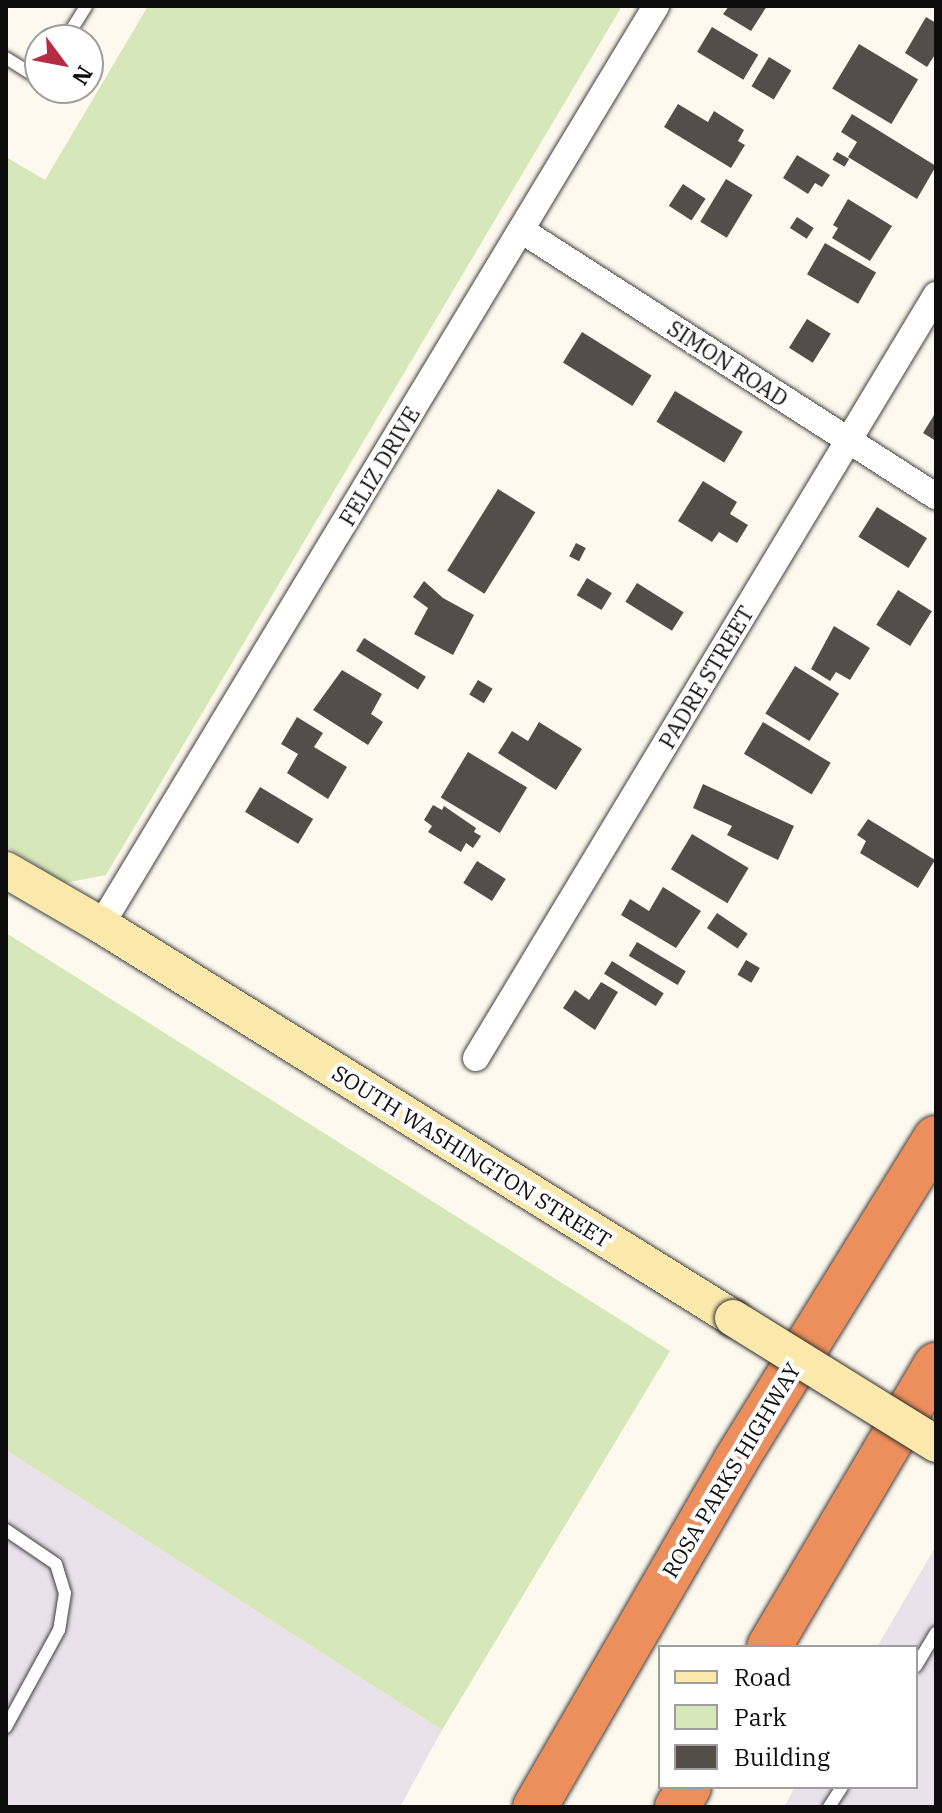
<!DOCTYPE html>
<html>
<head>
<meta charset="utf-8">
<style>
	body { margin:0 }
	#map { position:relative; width:942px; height:1813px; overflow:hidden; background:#fef9ee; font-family:"IBM Plex Serif",serif }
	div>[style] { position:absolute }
	.industrial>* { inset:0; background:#e9e2eb }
	.green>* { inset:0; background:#d6e7b9 }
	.building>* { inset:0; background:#554d4a; transform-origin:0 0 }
	.roads { filter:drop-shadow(0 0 2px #404040) drop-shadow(0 0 2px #404040) }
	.lane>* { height:12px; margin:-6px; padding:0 6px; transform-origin:6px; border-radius:6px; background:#fff }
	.street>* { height:26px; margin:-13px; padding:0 13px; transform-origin:13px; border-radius:13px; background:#fff }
	.secondary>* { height:36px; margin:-18px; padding:0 18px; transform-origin:18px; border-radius:18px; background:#fbe9ac }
	.highway>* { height:44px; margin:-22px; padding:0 22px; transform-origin:22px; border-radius:22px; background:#ed8e5d }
	.bridges { filter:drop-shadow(0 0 2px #2f2f2f) drop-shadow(0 0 2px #2f2f2f) }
	.secondary-bridge>* { height:36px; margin:-18px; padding:0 18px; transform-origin:18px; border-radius:18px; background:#fbe9ac }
	span { translate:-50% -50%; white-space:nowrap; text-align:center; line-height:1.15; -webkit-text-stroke:8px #fff; paint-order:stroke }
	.street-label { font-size:22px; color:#0d0d0d }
	.frame { position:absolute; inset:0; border:8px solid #0d0d0d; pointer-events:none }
	.legend { position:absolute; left:658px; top:1645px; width:260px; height:144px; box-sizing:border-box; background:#fff; border:2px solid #9e9e9e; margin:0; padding:10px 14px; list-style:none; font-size:24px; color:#0d0d0d }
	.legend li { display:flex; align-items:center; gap:16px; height:40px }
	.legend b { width:40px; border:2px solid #9e9e9e }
	.north { position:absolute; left:24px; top:24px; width:80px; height:80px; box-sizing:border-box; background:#fff; border:2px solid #9e9e9e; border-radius:50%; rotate:122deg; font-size:22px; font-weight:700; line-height:32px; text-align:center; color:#0d0d0d }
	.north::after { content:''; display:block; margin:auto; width:28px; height:36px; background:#b62c42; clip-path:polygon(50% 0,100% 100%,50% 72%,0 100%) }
</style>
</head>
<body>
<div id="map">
	<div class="industrial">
		<div style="clip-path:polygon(6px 1450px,442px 1730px,400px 1807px,6px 1807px)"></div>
		<div style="clip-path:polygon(936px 1546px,936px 1807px,784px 1807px,795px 1787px,916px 1787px,916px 1647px,877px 1647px)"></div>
	</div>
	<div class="green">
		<div style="clip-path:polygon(148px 6px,622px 6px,106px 875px,64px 883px,6px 846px,6px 157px,45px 180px)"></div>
		<div style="clip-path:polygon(6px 933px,670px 1351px,442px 1730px,6px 1450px)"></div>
	</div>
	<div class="building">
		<div style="clip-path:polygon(729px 6px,767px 6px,751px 31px,723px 14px)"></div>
		<div style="clip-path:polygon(926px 17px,936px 23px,936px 53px,927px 67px,905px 53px)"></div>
		<div style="left:712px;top:27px;width:54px;height:29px;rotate:31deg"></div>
		<div style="left:859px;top:44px;width:69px;height:52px;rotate:31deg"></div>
		<div style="left:769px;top:57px;width:26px;height:34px;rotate:31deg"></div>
		<div style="clip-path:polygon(678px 104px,708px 122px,714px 111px,744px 130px,738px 141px,745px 145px,731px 168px,664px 127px)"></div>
		<div style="clip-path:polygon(852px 114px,936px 166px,917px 199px,848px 157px,857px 142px,841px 132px)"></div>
		<div style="left:837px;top:152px;width:14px;height:9px;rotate:30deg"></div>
		<div style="clip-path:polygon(797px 155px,830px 175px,822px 187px,815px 183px,808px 194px,783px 178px)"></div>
		<div style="left:726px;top:179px;width:31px;height:50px;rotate:31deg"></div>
		<div style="left:683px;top:184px;width:27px;height:26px;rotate:33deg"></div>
		<div style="clip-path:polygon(848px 199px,892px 226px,870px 261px,832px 238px,838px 228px,833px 225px)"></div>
		<div style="left:797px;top:217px;width:20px;height:13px;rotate:33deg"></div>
		<div style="left:825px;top:243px;width:59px;height:36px;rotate:30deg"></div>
		<div style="left:807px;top:319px;width:28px;height:34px;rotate:32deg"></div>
		<div style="left:582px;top:332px;width:82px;height:36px;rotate:32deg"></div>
		<div style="left:675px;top:391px;width:79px;height:36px;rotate:31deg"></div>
		<div style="clip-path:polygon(936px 412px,936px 441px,923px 433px)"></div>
		<div style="clip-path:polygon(703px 481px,737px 502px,730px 514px,748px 525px,737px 543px,719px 532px,712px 542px,678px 521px)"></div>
		<div style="left:498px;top:489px;width:44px;height:96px;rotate:32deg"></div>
		<div style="left:877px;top:507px;width:59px;height:35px;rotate:32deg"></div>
		<div style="left:576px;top:543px;width:11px;height:15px;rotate:27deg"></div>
		<div style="left:587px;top:578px;width:29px;height:20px;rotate:31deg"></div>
		<div style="clip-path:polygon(424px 581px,443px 598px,474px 615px,453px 655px,414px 634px,428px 608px,413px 597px)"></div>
		<div style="left:637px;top:583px;width:55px;height:22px;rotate:32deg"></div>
		<div style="left:898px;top:590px;width:40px;height:41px;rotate:32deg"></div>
		<div style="clip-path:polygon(834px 626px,870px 648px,850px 680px,836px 672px,830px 681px,811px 669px)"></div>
		<div style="left:364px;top:638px;width:73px;height:15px;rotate:32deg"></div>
		<div style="left:795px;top:666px;width:52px;height:56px;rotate:32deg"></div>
		<div style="clip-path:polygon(342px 670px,382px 694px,371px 714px,383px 722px,368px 745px,313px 710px)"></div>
		<div style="left:478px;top:680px;width:17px;height:17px;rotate:31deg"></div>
		<div style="clip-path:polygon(297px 717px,323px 733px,314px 747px,347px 767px,328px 799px,287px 773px,298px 754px,281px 744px)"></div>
		<div style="clip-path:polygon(539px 722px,582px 749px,556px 790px,498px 753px,512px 731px,528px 741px)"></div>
		<div style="left:763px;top:722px;width:79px;height:37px;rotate:31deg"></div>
		<div style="left:468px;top:752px;width:69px;height:53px;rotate:31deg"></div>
		<div style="clip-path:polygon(703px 784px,794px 826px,778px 860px,727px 835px,732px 826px,693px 808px)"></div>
		<div style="left:260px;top:787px;width:62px;height:29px;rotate:31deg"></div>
		<div style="clip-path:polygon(433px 805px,442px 810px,444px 806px,476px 828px,474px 832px,481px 836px,473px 848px,466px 843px,461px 852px,428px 832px,432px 826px,424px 820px)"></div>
		<div style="clip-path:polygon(868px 819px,935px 860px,918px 888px,860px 853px,866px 841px,857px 835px)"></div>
		<div style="left:692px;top:834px;width:66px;height:41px;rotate:31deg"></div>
		<div style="left:477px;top:861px;width:34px;height:26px;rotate:32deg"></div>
		<div style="clip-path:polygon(663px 887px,701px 911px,676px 948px,621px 915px,630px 899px,649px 911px)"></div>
		<div style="left:717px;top:913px;width:37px;height:18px;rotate:34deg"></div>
		<div style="left:637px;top:942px;width:57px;height:16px;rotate:31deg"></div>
		<div style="left:746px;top:960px;width:16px;height:17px;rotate:30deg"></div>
		<div style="left:612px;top:961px;width:61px;height:15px;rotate:32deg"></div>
		<div style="clip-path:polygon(601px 982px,618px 992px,595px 1030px,563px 1008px,575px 990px,589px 1000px)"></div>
	</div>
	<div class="roads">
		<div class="lane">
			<div style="left:65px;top:40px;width:40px;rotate:-58deg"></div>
			<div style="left:6px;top:58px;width:40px;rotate:32deg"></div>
			<div style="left:6px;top:1530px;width:60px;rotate:34.2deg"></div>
			<div style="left:56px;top:1564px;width:30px;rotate:73deg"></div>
			<div style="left:65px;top:1593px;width:37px;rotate:99deg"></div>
			<div style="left:59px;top:1630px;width:111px;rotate:118.7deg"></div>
			<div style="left:916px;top:1666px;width:39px;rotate:-59deg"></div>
			<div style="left:829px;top:1807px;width:24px;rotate:-57deg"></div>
		</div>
		<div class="street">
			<div style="left:521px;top:230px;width:493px;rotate:32.7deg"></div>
			<div style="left:101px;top:925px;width:1074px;rotate:-58.87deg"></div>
			<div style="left:476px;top:1058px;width:891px;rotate:-58.91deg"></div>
		</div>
		<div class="secondary">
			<div style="left:6px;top:870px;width:110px;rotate:30.1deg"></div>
			<div style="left:101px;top:925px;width:744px;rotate:31.87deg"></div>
		</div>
		<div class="highway">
			<div style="left:769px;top:1647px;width:328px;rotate:-59.4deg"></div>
			<div style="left:535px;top:1807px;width:401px;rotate:-59.9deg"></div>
			<div style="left:736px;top:1460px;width:379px;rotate:-58.2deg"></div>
			<div style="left:677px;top:1807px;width:23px;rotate:-59deg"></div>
		</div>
	</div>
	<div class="bridges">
		<div class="secondary-bridge">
			<div style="left:733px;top:1318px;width:239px;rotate:31.8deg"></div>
		</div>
	</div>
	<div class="street-label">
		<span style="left:728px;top:363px;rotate:33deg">SIMON ROAD</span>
		<span style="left:379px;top:466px;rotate:-59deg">FELIZ DRIVE</span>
		<span style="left:706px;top:677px;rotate:-59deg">PADRE STREET</span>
		<span style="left:472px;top:1156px;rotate:32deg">SOUTH WASHINGTON STREET</span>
		<span style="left:731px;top:1470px;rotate:-59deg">ROSA PARKS HIGHWAY</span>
	</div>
	<div class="frame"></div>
	<ul class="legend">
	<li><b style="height:10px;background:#fbe9ac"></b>Road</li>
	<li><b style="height:22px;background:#d6e7b9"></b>Park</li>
	<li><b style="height:22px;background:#554d4a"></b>Building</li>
	</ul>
	<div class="north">N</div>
</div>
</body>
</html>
